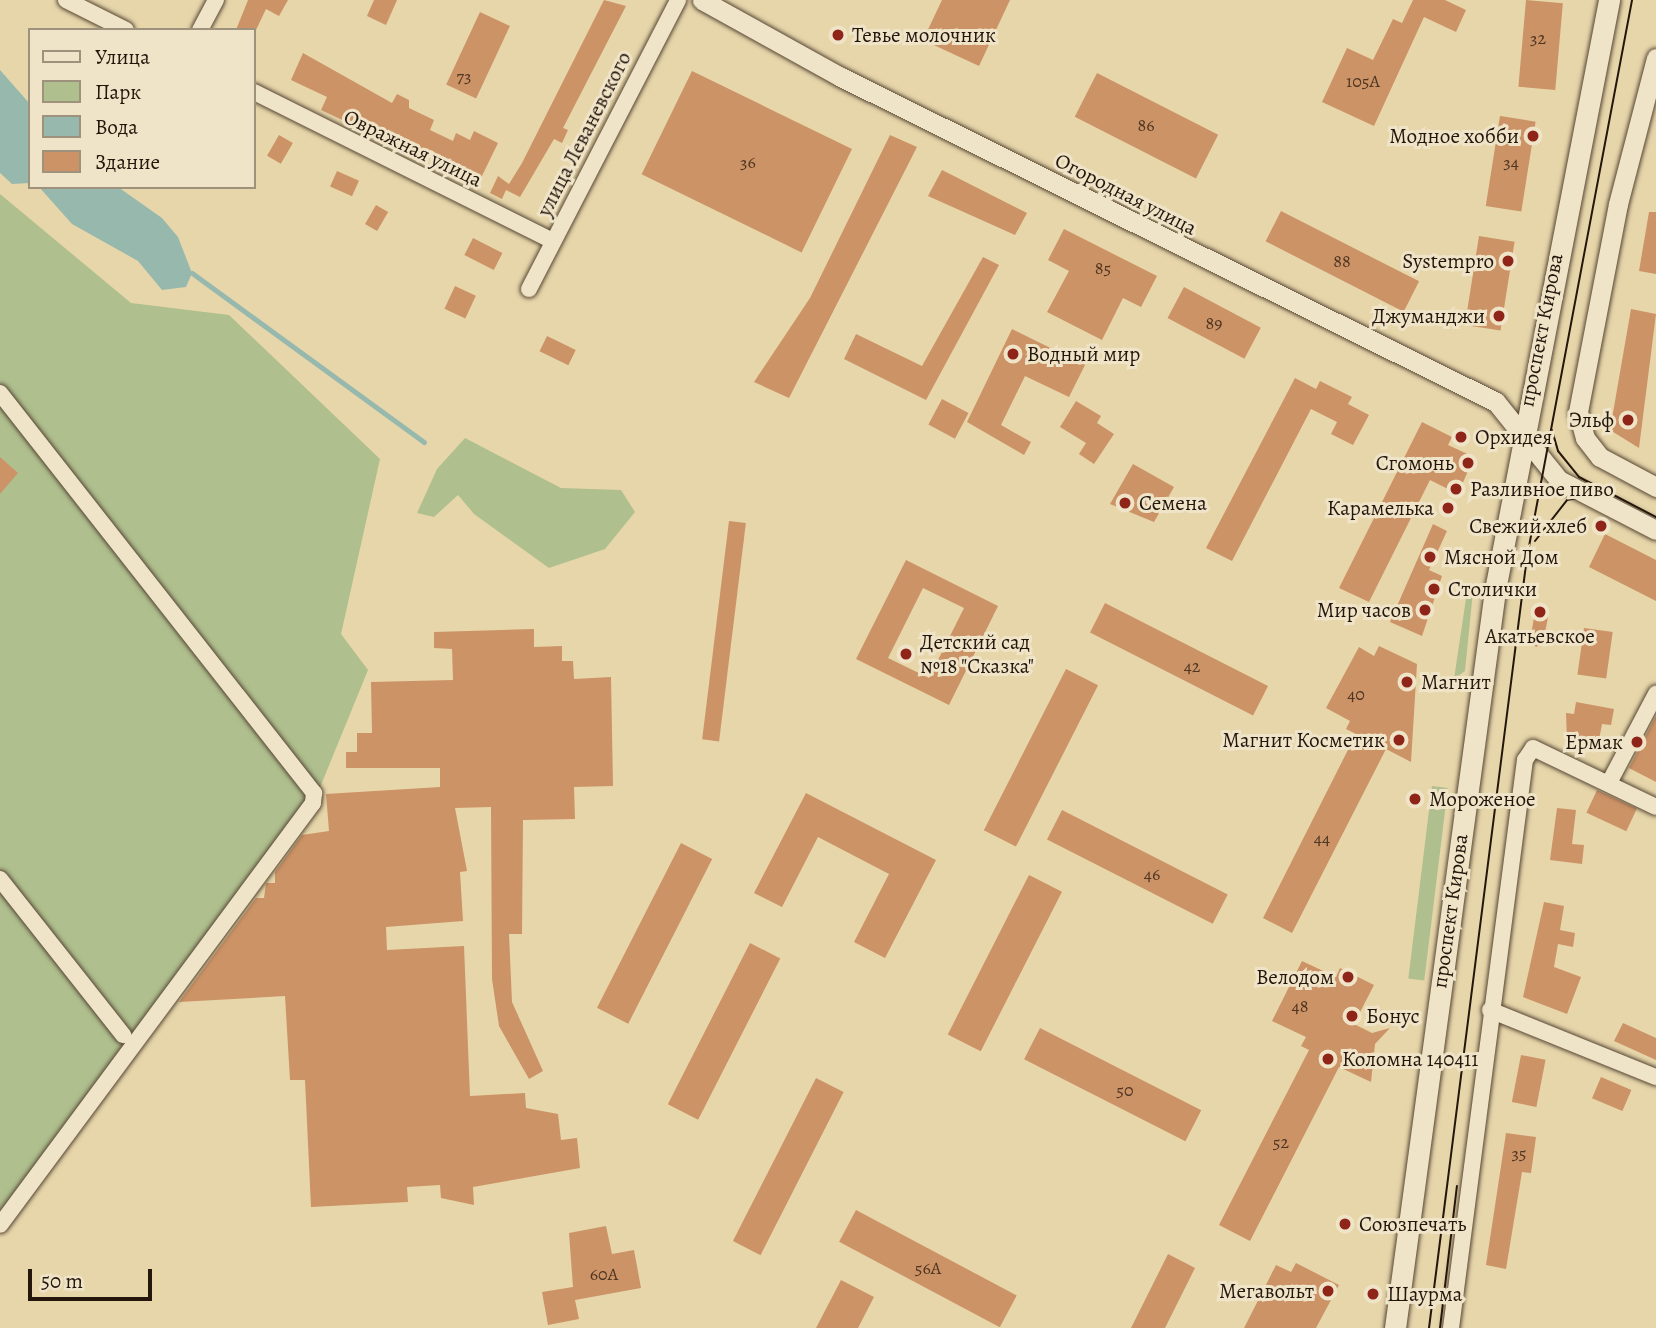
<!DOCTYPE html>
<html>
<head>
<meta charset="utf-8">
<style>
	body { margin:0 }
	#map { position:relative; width:1656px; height:1328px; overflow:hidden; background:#e7d6aa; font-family:Alegreya,serif }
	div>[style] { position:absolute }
	.green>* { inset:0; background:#afbf8e; transform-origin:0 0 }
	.water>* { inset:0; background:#97b9ad }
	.stream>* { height:5px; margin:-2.5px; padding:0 2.5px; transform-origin:2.5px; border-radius:2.5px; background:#97b9ad }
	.building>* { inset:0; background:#cc9366; transform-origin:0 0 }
	.roads { filter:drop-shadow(0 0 2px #564634) drop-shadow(0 0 2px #564634) }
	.minor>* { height:16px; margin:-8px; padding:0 8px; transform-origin:8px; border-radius:8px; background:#efe4c8 }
	.tertiary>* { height:19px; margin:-9.5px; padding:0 9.5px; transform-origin:9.5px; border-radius:9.5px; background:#efe4c8 }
	.secondary>* { height:21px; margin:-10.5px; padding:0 10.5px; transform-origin:10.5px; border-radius:10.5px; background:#efe4c8 }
	.tram>* { height:2px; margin:-1px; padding:0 1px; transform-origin:1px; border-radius:1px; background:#25160c }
	.dots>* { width:19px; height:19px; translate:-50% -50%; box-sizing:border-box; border:4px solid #efe4c8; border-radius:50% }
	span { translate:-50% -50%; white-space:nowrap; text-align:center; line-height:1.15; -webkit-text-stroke:6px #efe4c8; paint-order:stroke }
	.number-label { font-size:18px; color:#4f3522 }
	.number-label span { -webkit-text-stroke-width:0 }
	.poi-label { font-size:21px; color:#25160c }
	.left { translate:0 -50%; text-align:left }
	.right { translate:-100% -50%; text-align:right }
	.street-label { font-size:21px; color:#25160c }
	.legend { position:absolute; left:28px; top:28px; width:228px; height:161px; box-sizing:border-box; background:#efe4c8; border:2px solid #9e927d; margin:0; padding:9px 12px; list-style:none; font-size:21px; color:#25160c }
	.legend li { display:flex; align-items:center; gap:14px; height:35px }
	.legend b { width:35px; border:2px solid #9e927d }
	.scale { position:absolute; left:28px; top:1269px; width:124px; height:32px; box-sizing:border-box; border:4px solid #25160c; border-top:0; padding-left:9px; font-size:21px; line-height:24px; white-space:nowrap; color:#25160c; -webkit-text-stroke:5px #efe4c8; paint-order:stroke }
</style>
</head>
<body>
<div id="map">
	<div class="green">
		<div style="clip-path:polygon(0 194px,131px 303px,229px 315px,380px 459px,341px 634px,368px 670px,321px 785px,0 1215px)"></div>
		<div style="clip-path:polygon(465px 438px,561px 488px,621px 490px,635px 512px,605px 549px,549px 568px,474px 514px,458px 495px,434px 517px,417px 513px,437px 469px)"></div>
		<div style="clip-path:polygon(1473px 591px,1465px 671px,1454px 679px,1467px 592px)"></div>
		<div style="left:1432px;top:786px;width:16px;height:194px;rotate:7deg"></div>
	</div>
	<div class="water">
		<div style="clip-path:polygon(0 70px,30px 104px,30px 183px,12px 184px,0 173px)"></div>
		<div style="clip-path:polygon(39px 187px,118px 187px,162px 218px,178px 237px,192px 273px,186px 287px,162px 290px,138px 261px,72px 224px)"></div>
	</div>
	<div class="stream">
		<div style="left:192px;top:273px;width:287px;rotate:36.1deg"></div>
	</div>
	<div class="building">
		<div style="clip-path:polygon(248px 0,288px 0,279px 16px,266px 9px,256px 30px,236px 30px)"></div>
		<div style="clip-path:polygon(374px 0,397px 0,386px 25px,367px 16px)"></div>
		<div style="clip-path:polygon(604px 0,626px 6px,563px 128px,568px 130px,562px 143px,554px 139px,520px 197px,506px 190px,502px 199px,490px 193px,498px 176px,509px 184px,522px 163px)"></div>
		<div style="clip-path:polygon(942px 0,1010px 0,979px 66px,923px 40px)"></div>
		<div style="clip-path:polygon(1413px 0,1445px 0,1466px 10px,1456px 32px,1424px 17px,1374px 126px,1322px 102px,1347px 48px,1373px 60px,1393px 19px,1402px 23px)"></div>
		<div style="left:1526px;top:0;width:37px;height:87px;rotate:5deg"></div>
		<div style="left:480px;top:12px;width:33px;height:80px;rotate:25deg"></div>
		<div style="clip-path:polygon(303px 53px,392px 103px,397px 94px,409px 100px,409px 108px,434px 120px,430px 130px,453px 141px,456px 133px,470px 140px,474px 131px,498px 143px,480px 180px,355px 115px,351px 124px,321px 110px,327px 97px,291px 80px)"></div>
		<div style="left:692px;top:71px;width:178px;height:115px;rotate:26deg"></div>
		<div style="left:1097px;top:73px;width:136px;height:49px;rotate:27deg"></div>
		<div style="left:1500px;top:116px;width:36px;height:91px;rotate:9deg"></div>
		<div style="left:279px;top:135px;width:16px;height:24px;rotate:30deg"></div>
		<div style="clip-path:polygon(890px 135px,917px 147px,789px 398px,754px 382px,810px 298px)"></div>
		<div style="clip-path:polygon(942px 170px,1027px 213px,1015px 235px,928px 196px)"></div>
		<div style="left:337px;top:171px;width:24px;height:17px;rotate:24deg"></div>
		<div style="left:376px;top:205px;width:14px;height:22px;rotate:30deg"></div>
		<div style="left:1281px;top:211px;width:155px;height:34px;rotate:27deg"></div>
		<div style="clip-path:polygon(1649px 212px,1656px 212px,1656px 274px,1639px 271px)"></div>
		<div style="clip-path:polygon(1064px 229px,1157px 276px,1141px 307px,1123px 298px,1102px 340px,1047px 312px,1069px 271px,1048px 260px)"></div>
		<div style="left:1479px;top:236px;width:36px;height:90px;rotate:9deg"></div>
		<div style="left:473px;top:238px;width:33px;height:19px;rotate:27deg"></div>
		<div style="clip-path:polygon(983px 257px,999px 265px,926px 400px,844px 359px,856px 334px,922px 366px)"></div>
		<div style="left:455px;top:286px;width:23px;height:25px;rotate:25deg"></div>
		<div style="left:1184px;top:287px;width:87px;height:35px;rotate:28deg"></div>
		<div style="clip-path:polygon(1631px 309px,1656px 314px,1639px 448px,1610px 430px)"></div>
		<div style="clip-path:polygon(1012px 329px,1085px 365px,1069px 397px,1025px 376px,1001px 425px,1031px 442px,1024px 455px,967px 422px)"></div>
		<div style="left:547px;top:336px;width:32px;height:17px;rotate:26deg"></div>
		<div style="clip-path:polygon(1295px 378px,1316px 389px,1320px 381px,1352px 397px,1348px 404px,1369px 415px,1353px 445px,1331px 434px,1337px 422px,1311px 409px,1232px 561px,1206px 548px)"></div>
		<div style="left:942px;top:399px;width:30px;height:29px;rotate:28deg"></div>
		<div style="clip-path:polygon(1076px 401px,1101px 416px,1097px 423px,1114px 434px,1094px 464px,1079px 454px,1086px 443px,1060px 427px)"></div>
		<div style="clip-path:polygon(1422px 422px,1452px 437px,1448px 445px,1474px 457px,1458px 494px,1430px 480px,1369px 602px,1339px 588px)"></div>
		<div style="clip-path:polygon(0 457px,18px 473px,0 494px)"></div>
		<div style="clip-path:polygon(1133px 464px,1174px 487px,1154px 522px,1110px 504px)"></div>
		<div style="left:729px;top:521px;width:17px;height:220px;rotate:7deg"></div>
		<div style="clip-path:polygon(1433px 524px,1447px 531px,1429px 570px,1442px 576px,1422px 636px,1390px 622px)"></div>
		<div style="clip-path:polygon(1605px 534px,1656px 560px,1656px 601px,1589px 567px)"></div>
		<div style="clip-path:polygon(evenodd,906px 560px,998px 606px,949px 705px,856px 659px,906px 560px,923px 588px,964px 608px,929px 678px,888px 658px,923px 588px)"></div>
		<div style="left:1105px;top:603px;width:183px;height:33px;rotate:27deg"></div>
		<div style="clip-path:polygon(1543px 604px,1549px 612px,1543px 643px,1536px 647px,1530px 640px,1536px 607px)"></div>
		<div style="left:1584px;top:628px;width:29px;height:47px;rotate:8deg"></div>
		<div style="clip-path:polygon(534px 629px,534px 647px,562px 646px,562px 661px,573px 661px,574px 679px,611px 677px,613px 786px,574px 787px,575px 819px,523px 820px,522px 934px,509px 934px,512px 1002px,543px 1071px,529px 1079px,499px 1026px,492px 979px,491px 807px,455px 808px,467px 871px,460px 872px,463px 921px,386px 927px,387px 950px,464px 946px,470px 1096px,525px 1093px,526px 1108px,558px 1114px,561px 1140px,577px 1138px,580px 1168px,473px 1187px,474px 1205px,441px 1198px,440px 1185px,407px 1187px,408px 1202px,311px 1207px,305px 1080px,290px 1080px,285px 996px,179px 1002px,256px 898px,264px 898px,266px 883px,275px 883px,275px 872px,302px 835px,329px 831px,326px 794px,440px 787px,440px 768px,346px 768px,346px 752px,357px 752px,357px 733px,372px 733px,371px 682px,453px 680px,452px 649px,434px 648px,434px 632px)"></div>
		<div style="clip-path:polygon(1379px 646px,1417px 664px,1411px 762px,1386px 749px,1292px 933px,1263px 918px,1356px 734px,1346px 729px,1350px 721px,1326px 708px,1359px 647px,1374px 656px)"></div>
		<div style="left:1066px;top:669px;width:36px;height:181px;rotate:27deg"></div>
		<div style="clip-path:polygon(1576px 702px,1614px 709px,1611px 725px,1602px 724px,1598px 745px,1567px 740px,1566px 713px,1574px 714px)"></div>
		<div style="clip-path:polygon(1656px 716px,1656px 782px,1629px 768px)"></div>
		<div style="left:1597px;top:790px;width:44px;height:25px;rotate:25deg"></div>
		<div style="clip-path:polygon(806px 793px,936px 860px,885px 958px,854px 942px,889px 874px,818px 837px,782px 907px,754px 893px)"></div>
		<div style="clip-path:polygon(1557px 808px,1576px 810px,1572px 844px,1584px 845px,1582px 864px,1550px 860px)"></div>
		<div style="left:1062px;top:810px;width:186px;height:33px;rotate:27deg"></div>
		<div style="left:681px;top:843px;width:35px;height:185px;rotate:27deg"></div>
		<div style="left:1029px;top:875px;width:37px;height:179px;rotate:27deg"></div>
		<div style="clip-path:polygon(1544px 902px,1564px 906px,1560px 930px,1575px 933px,1573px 947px,1558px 944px,1554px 967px,1581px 977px,1567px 1014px,1523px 997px)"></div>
		<div style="left:750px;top:943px;width:34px;height:181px;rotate:27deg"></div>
		<div style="clip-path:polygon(1302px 961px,1336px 977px,1340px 968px,1374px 985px,1354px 1024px,1372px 1033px,1390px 1028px,1375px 1044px,1371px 1082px,1339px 1067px,1250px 1241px,1219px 1225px,1309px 1050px,1301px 1046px,1306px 1037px,1272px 1021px)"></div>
		<div style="clip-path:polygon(1623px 1023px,1656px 1038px,1656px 1060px,1614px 1041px)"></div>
		<div style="left:1040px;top:1028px;width:181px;height:35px;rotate:27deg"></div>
		<div style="left:1521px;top:1055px;width:25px;height:48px;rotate:11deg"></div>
		<div style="left:1601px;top:1077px;width:33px;height:23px;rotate:23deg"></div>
		<div style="left:816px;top:1078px;width:31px;height:183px;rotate:27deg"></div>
		<div style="clip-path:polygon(1506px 1133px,1536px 1137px,1531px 1173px,1522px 1172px,1506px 1269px,1486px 1265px)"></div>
		<div style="left:856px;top:1210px;width:182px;height:36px;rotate:28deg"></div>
		<div style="clip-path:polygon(606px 1226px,612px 1254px,634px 1250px,641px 1288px,575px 1300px,579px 1319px,548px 1325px,542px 1292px,573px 1287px,569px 1233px)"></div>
		<div style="clip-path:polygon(1168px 1254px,1195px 1268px,1165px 1328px,1131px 1328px)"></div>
		<div style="clip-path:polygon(1296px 1263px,1339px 1285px,1316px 1328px,1244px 1328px,1276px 1265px,1291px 1272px)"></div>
		<div style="clip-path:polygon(841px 1280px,874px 1297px,858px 1328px,816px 1328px)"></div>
	</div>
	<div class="roads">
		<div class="minor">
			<div style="left:66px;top:0;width:67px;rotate:26.6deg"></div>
			<div style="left:200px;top:30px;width:34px;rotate:-62deg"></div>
			<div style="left:254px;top:92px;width:334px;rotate:26.5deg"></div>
			<div style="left:529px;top:289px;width:325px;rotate:-62.7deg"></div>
			<div style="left:0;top:393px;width:509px;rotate:51.87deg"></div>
			<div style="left:314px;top:793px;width:10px;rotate:96deg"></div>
			<div style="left:313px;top:803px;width:525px;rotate:126.56deg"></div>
			<div style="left:1609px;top:783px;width:101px;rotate:-62.2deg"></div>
			<div style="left:0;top:879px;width:199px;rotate:51.7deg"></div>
			<div style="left:1490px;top:1010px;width:179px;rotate:22deg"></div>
			<div style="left:1451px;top:1328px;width:573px;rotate:-82.58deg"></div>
			<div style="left:1525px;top:760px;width:14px;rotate:-56deg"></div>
			<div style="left:1533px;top:748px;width:136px;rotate:25.6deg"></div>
		</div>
		<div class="tertiary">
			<div style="left:702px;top:0;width:159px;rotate:29deg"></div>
			<div style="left:841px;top:77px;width:731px;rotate:26.39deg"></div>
			<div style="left:1496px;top:402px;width:100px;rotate:51.1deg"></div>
			<div style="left:1559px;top:480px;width:109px;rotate:27.3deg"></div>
			<div style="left:1656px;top:58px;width:151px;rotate:104.6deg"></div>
			<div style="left:1618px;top:204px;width:212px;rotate:100.9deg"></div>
			<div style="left:1578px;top:412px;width:27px;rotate:75deg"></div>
			<div style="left:1585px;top:438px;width:24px;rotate:52deg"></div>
			<div style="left:1600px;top:457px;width:64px;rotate:28.2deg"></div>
		</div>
		<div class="secondary">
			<div style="left:1395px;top:1328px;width:745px;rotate:-82.28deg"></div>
			<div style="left:1495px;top:590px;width:601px;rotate:-79.06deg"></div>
		</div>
	</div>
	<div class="tram">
		<div style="left:1552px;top:430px;width:22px;rotate:74deg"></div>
		<div style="left:1558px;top:451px;width:33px;rotate:51deg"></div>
		<div style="left:1579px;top:477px;width:87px;rotate:27.5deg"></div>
		<div style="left:1535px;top:541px;width:52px;rotate:-52deg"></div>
		<div style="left:1567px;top:500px;width:42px;rotate:-11deg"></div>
		<div style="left:1429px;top:1328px;width:777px;rotate:-82.76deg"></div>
		<div style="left:1527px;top:557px;width:567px;rotate:-79.32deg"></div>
		<div style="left:1440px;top:1328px;width:143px;rotate:-83.2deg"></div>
	</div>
	<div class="dots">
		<div style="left:838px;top:35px;background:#8f2418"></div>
		<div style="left:1533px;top:136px;background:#8f2418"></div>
		<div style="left:1508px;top:261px;background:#8f2418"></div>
		<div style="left:1499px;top:316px;background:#8f2418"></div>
		<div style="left:1013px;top:354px;background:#8f2418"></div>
		<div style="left:1628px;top:420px;background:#8f2418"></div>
		<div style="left:1461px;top:437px;background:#8f2418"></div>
		<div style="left:1468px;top:463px;background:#8f2418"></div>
		<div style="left:1456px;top:489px;background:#8f2418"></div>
		<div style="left:1125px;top:503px;background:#8f2418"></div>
		<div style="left:1448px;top:508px;background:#8f2418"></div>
		<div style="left:1601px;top:526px;background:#8f2418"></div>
		<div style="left:1430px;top:557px;background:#8f2418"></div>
		<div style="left:1434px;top:589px;background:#8f2418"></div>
		<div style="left:1425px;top:610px;background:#8f2418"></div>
		<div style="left:1540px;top:612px;background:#8f2418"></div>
		<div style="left:906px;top:654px;background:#8f2418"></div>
		<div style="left:1407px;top:682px;background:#8f2418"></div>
		<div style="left:1399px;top:740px;background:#8f2418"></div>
		<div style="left:1637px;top:742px;background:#8f2418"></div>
		<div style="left:1415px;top:799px;background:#8f2418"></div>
		<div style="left:1348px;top:977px;background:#8f2418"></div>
		<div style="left:1352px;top:1016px;background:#8f2418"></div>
		<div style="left:1328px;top:1059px;background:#8f2418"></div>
		<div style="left:1345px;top:1224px;background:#8f2418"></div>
		<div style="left:1328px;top:1291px;background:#8f2418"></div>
		<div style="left:1373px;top:1294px;background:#8f2418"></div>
	</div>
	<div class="number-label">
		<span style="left:1538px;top:38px">32</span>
		<span style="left:464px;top:76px">73</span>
		<span style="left:1363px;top:81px">105А</span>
		<span style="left:1146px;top:125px">86</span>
		<span style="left:748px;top:162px">36</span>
		<span style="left:1511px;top:162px">34</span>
		<span style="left:1342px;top:261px">88</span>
		<span style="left:1103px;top:268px">85</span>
		<span style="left:1214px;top:323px">89</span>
		<span style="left:1192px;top:666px">42</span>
		<span style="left:1356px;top:694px">40</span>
		<span style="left:1322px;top:838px">44</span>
		<span style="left:1152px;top:874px">46</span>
		<span style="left:1300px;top:1006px">48</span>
		<span style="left:1125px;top:1090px">50</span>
		<span style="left:1281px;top:1142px">52</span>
		<span style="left:1519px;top:1153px">35</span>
		<span style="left:928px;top:1268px">56А</span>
		<span style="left:604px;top:1274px">60А</span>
	</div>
	<div class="poi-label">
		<span class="left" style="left:852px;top:35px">Тевье молочник</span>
		<span class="right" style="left:1519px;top:136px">Модное хобби</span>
		<span class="right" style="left:1494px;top:261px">Systempro</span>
		<span class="right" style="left:1485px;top:316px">Джуманджи</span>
		<span class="left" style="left:1027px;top:354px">Водный мир</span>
		<span class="right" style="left:1614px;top:420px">Эльф</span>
		<span class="left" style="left:1475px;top:437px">Орхидея</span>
		<span class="right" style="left:1454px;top:463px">Сгомонь</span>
		<span class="left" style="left:1470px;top:489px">Разливное пиво</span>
		<span class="left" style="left:1139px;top:503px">Семена</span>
		<span class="right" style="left:1434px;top:508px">Карамелька</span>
		<span class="right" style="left:1587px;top:526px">Свежий хлеб</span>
		<span class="left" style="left:1444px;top:557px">Мясной Дом</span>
		<span class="left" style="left:1448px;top:589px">Столички</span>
		<span class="right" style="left:1411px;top:610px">Мир часов</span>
		<span style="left:1540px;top:636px">Акатьевское</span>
		<span class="left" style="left:920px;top:654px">Детский сад<br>№18 "Сказка"</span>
		<span class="left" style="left:1421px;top:682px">Магнит</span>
		<span class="right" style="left:1385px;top:740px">Магнит Косметик</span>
		<span class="right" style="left:1623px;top:742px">Ермак</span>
		<span class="left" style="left:1429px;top:799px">Мороженое</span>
		<span class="right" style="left:1334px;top:977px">Велодом</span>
		<span class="left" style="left:1366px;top:1016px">Бонус</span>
		<span class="left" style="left:1342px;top:1059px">Коломна 140411</span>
		<span class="left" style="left:1359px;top:1224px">Союзпечать</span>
		<span class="right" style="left:1314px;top:1291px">Мегавольт</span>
		<span class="left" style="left:1387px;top:1294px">Шаурма</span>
	</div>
	<div class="street-label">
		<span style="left:584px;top:134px;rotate:-63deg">улица Леваневского</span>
		<span style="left:413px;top:148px;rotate:26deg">Овражная улица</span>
		<span style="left:1126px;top:194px;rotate:27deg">Огородная улица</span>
		<span style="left:1541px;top:330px;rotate:-79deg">проспект Кирова</span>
		<span style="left:1450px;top:911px;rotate:-82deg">проспект Кирова</span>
	</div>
	<ul class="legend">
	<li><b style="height:9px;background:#efe4c8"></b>Улица</li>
	<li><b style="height:19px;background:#afbf8e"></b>Парк</li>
	<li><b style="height:19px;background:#97b9ad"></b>Вода</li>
	<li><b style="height:19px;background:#cc9366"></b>Здание</li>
	</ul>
	<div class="scale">50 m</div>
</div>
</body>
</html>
